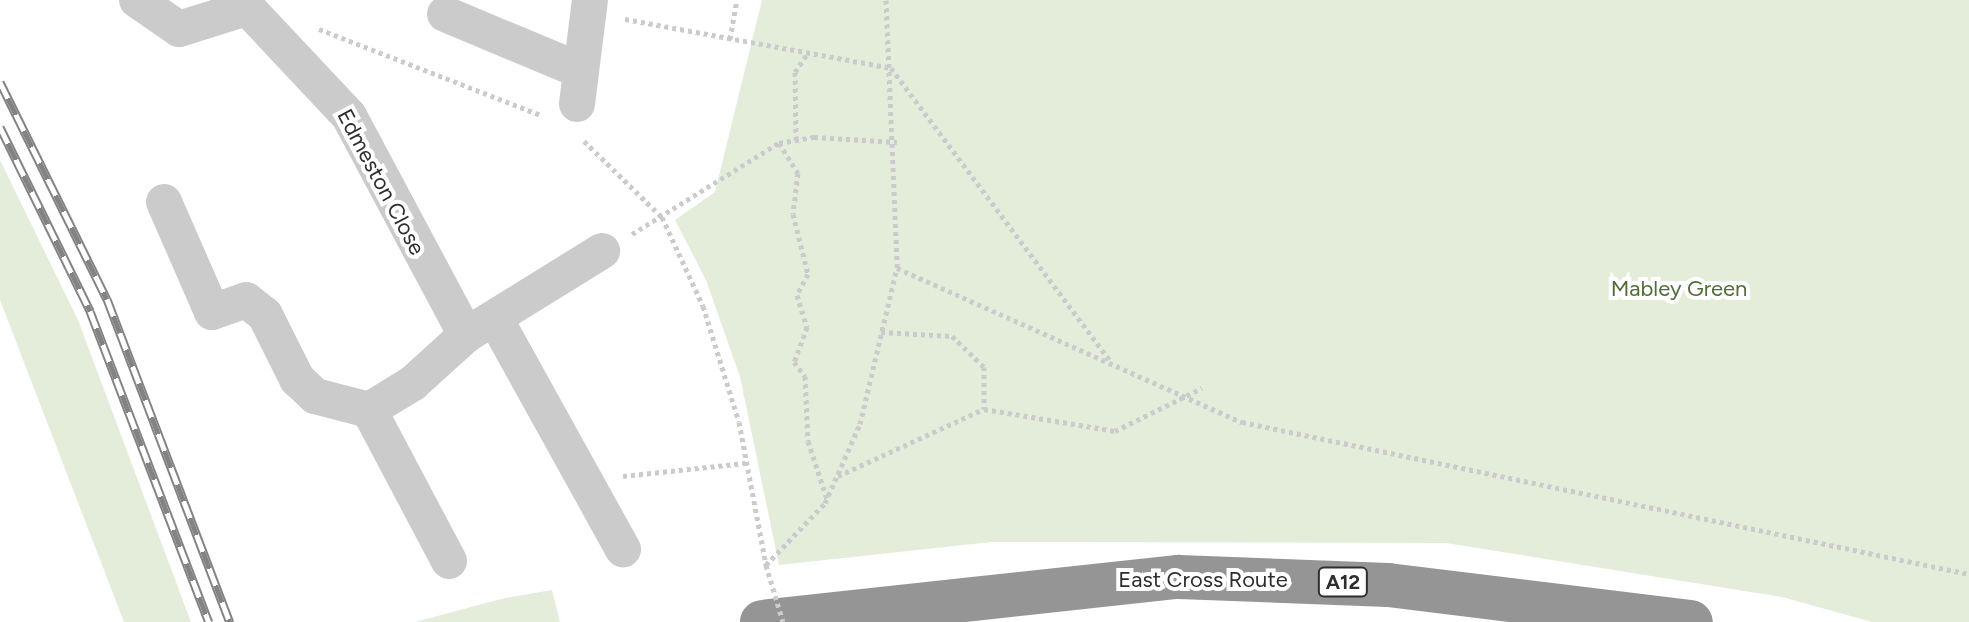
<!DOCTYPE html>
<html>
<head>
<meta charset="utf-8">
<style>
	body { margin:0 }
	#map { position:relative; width:1969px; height:622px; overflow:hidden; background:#fff; font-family:Figtree,sans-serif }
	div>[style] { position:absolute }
	.green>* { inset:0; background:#e4edda }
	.path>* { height:5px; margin-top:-2.5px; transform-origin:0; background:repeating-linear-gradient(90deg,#cbcbcb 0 4px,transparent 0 8px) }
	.minor>* { height:36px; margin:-18px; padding:0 18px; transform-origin:18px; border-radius:18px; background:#cbcbcb }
	.highway>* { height:44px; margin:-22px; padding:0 22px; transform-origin:22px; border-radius:22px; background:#959595 }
	.rail>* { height:9px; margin-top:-4.5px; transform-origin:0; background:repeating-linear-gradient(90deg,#fff 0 18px,#838383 0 36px); box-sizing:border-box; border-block:2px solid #838383 }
	.path-bridge>* { height:5px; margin-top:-2.5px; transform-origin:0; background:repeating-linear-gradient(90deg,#cbcbcb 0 4px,transparent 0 8px) }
	span { translate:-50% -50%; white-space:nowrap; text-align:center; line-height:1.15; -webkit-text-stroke:8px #fff; paint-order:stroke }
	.shield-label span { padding:2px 6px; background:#fff; border:2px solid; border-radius:6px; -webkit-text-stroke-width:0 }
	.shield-label { font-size:20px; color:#2e2e2e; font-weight:700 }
	.street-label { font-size:22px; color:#2e2e2e }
	.park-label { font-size:22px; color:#506d37 }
</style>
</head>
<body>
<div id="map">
	<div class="green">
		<div style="clip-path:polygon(762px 0,1969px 0,1969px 622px,1872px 622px,1782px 597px,1446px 543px,991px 542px,779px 565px,740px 377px,706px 280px,675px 220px,715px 192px)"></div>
		<div style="clip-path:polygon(0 160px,78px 320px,191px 622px,124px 622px,0 300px)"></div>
		<div style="clip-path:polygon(552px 590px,560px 622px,415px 622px,505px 598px)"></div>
	</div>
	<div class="path">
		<div style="left:886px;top:0;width:268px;rotate:87.6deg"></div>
		<div style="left:625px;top:19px;width:270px;rotate:10.4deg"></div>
		<div style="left:891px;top:68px;width:367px;rotate:53.2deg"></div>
		<div style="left:319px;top:29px;width:238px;rotate:21.2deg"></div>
		<div style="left:730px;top:39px;width:40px;rotate:-80deg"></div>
		<div style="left:796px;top:140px;width:68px;rotate:-90.8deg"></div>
		<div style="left:795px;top:72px;width:23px;rotate:-56deg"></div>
		<div style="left:584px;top:141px;width:109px;rotate:44.3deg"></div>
		<div style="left:662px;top:217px;width:98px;rotate:65.3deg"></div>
		<div style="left:703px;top:306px;width:121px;rotate:72.8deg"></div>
		<div style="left:739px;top:422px;width:146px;rotate:79.3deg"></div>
		<div style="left:766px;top:565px;width:86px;rotate:-46.4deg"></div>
		<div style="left:825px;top:503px;width:86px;rotate:-66.1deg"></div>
		<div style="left:860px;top:424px;width:160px;rotate:-76.7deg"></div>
		<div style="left:897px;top:268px;width:378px;rotate:24.1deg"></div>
		<div style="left:1242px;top:422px;width:743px;rotate:11.81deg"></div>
		<div style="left:779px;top:143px;width:36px;rotate:58deg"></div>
		<div style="left:798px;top:173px;width:41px;rotate:97deg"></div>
		<div style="left:793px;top:214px;width:62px;rotate:76deg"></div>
		<div style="left:808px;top:274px;width:24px;rotate:118deg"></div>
		<div style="left:797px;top:295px;width:34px;rotate:73deg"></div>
		<div style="left:807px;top:327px;width:37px;rotate:110deg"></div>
		<div style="left:794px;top:362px;width:18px;rotate:52deg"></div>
		<div style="left:805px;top:376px;width:65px;rotate:87.4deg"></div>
		<div style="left:808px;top:441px;width:61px;rotate:71.9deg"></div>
		<div style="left:632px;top:234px;width:173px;rotate:-31.8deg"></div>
		<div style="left:779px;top:143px;width:36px;rotate:-10deg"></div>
		<div style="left:814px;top:137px;width:83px;rotate:3.4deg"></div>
		<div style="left:881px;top:332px;width:71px;rotate:3.2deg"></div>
		<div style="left:952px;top:336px;width:45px;rotate:44.1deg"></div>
		<div style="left:984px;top:367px;width:42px;rotate:90deg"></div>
		<div style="left:623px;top:476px;width:123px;rotate:-6.1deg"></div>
		<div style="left:838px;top:476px;width:161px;rotate:-24.7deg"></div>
		<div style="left:984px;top:409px;width:133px;rotate:9.5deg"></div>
		<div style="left:1115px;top:431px;width:97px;rotate:-26.3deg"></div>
	</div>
	<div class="minor">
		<div style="left:137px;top:0;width:51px;rotate:34.6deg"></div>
		<div style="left:179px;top:29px;width:67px;rotate:-17.4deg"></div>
		<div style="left:240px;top:0;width:159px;rotate:46.8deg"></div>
		<div style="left:349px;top:116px;width:248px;rotate:61.9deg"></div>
		<div style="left:445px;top:14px;width:147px;rotate:22.7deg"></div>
		<div style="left:577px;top:104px;width:105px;rotate:-82.9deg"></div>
		<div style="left:164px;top:202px;width:120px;rotate:66.4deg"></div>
		<div style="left:212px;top:312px;width:36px;rotate:-19deg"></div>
		<div style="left:246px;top:300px;width:24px;rotate:38deg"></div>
		<div style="left:265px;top:315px;width:72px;rotate:63.4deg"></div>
		<div style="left:297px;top:379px;width:25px;rotate:43deg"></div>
		<div style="left:315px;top:396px;width:56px;rotate:14.5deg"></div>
		<div style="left:497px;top:322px;width:260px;rotate:61deg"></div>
		<div style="left:449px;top:561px;width:171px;rotate:-117.9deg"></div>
		<div style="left:369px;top:410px;width:52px;rotate:-31.5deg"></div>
		<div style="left:413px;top:383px;width:72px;rotate:-42.2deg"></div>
		<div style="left:466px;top:335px;width:160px;rotate:-31.7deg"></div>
	</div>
	<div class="highway">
		<div style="left:762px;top:622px;width:419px;rotate:-6.2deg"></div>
		<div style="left:1179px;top:577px;width:209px;rotate:2.2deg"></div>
		<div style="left:1388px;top:585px;width:305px;rotate:7deg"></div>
	</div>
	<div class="rail">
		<div style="left:0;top:82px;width:242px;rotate:63.8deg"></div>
		<div style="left:107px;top:299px;width:346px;rotate:69.2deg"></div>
		<div style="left:0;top:127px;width:205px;rotate:63.9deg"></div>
		<div style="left:90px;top:311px;width:333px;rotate:69.1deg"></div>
	</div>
	<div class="path-bridge">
		<div style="left:766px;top:565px;width:59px;rotate:73.4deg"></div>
	</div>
	<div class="shield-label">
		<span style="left:1343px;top:582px">A12</span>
	</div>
	<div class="street-label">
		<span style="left:381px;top:182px;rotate:62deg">Edmeston Close</span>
		<span style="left:1203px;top:580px">East Cross Route</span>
	</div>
	<div class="park-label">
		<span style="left:1679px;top:289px">Mabley Green</span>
	</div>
</div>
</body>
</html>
